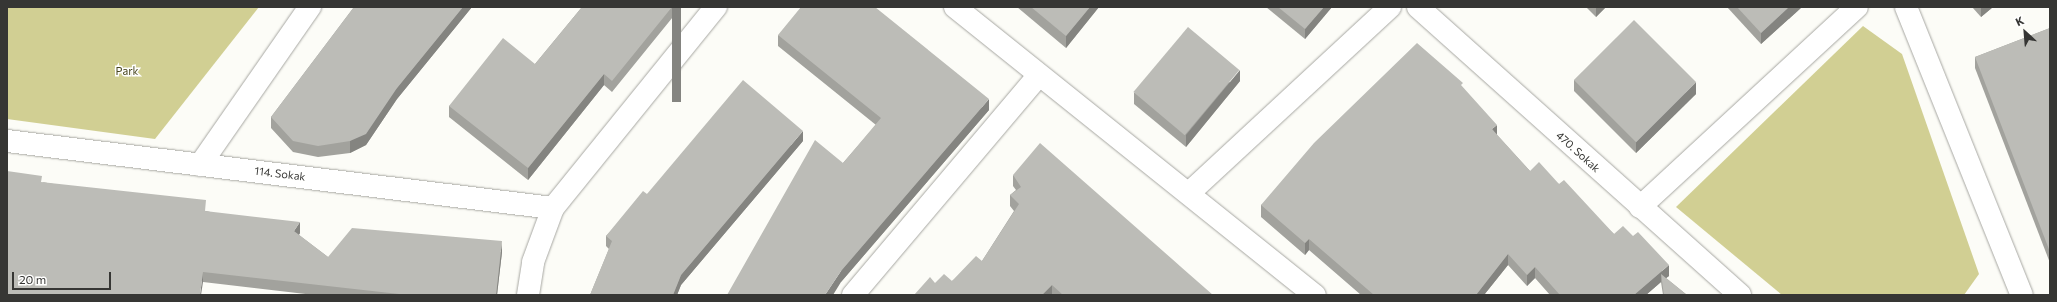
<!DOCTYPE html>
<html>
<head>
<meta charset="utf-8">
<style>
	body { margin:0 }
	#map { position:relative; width:2057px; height:302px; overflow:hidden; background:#fcfcf7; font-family:Commissioner,sans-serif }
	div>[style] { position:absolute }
	.green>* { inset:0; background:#d1cf93 }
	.roads { filter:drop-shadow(0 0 1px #a7a7a2) drop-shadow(0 0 1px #a7a7a2) }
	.minor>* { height:22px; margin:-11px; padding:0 11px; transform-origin:11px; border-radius:11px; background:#fff }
	.wall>* { inset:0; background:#a2a29d }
	.shaded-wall>* { inset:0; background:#848480; transform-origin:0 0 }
	.building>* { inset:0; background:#bcbcb7; transform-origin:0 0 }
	span { translate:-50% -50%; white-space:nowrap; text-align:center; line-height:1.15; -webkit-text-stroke:3px #fffffe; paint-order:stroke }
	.park-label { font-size:11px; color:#47451e }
	.street-label { font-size:11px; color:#363634 }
	.frame { position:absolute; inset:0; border:8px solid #363634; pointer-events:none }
	.north { position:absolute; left:2005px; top:12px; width:40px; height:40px; -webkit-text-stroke:3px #fffffe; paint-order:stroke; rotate:334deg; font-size:11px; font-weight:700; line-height:16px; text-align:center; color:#363634 }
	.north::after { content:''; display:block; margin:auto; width:14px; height:18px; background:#363634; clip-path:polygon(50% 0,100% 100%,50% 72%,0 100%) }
	.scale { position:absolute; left:12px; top:272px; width:99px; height:18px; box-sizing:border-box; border:2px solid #363634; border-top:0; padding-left:5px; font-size:12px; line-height:14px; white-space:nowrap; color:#363634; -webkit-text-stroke:3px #fffffe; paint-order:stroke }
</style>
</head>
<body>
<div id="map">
	<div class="green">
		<div style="clip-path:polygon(7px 7px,259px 7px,155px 139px,7px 119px)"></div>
		<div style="clip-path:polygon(1863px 26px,1902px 54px,1979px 274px,1964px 295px,1782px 295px,1676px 207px)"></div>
	</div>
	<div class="roads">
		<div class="minor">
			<div style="left:955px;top:7px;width:461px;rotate:38.7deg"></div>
			<div style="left:1418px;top:7px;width:432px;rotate:41.8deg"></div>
			<div style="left:1906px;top:7px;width:310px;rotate:68.1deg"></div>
			<div style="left:7px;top:141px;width:550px;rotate:7deg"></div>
			<div style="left:200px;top:165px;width:193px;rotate:-55.2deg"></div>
			<div style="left:1189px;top:193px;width:274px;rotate:-42.8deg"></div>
			<div style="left:1640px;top:207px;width:295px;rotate:-42.7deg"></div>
			<div style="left:528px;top:295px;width:33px;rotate:-81deg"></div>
			<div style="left:533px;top:262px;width:58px;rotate:-69.7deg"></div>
			<div style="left:553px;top:208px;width:259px;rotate:-51deg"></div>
			<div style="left:853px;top:295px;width:287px;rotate:-49.8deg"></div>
		</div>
	</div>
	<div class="wall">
		<div style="clip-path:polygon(354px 7px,472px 7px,397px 99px,366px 145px,350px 153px,318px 157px,293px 152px,271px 128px,271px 117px)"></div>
		<div style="clip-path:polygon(582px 7px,681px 7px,612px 92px,604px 85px,528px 180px,449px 117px,449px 106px,535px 64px)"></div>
		<div style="clip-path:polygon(1017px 7px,1099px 7px,1066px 48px)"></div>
		<div style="clip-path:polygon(1266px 7px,1332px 7px,1305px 39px)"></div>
		<div style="clip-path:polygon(1586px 7px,1606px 7px,1596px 17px)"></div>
		<div style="clip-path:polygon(1727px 7px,1802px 7px,1761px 44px)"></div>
		<div style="clip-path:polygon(1972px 7px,1993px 7px,1981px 17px)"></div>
		<div style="clip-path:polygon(2050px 28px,2050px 263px,1975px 68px,1975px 57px)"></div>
		<div style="clip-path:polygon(778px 35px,989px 110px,841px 282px,843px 163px,876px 125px,778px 46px)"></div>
		<div style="clip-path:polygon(1574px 80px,1696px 94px,1636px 153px,1574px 91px)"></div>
		<div style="clip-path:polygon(1240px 81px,1186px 147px,1134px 104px,1134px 93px)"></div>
		<div style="clip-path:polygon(1463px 88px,1497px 135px,1530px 171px,1559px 184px,1614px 234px,1669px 276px,1666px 278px,1687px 295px,1663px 295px,1661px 282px,1646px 295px,1550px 295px,1535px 278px,1527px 286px,1508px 265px,1484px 295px,1361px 295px,1309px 250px,1305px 255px,1261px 217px,1261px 205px)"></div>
		<div style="clip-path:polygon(803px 141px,681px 285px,677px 295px,590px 295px,609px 249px,606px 246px,606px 236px,647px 194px)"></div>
		<div style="clip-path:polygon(1013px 175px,1213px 295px,914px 295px,935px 283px,952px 281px,982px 261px,1014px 211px,1010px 206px,1010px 195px,1016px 190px,1013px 186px)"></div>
		<div style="clip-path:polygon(42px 182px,206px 211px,300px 233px,299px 235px,328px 257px,502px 252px,497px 295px,314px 295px,203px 282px)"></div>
	</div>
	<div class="shaded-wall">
		<div style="clip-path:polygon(463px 7px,472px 7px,397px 99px,366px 145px,350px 153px,350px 141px,397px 88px)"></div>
		<div style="left:672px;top:7px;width:9px;height:95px"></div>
		<div style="clip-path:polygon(1090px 7px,1099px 7px,1066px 48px,1066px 36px)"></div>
		<div style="clip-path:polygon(1324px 7px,1332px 7px,1305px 39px,1305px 29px)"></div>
		<div style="clip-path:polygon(1596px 7px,1606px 7px,1596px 17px)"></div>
		<div style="clip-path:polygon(1789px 7px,1802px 7px,1761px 44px,1761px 33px)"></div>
		<div style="clip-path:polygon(1981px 7px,1993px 7px,1981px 17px)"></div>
		<div style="clip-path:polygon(1240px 70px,1240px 81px,1186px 147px,1186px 135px)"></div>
		<div style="clip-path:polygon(604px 74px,604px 85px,528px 180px,528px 168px)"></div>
		<div style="clip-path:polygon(1696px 82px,1696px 94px,1636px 153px,1636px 142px)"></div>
		<div style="clip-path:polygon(989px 99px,989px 110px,841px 282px,833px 295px,825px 295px,841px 271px)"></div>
		<div style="clip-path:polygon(1497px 125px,1497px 136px,1492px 129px)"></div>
		<div style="clip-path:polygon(803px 131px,803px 141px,681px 285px,677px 295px,673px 295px,681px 275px)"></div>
		<div style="clip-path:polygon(300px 222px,300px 233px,294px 242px,294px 231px)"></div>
		<div style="clip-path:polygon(1309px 239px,1309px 250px,1305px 255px,1305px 243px)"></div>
		<div style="clip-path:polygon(502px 241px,502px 252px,497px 295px,496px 295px)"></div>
		<div style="clip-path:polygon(1508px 254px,1508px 265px,1484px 295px,1476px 295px)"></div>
		<div style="clip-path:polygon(1669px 265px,1669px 276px,1662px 281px,1661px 274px,1661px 282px,1646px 295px,1634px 295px)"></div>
		<div style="clip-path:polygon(1535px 267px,1535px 278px,1527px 286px,1527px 275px)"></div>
		<div style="clip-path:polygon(203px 272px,203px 282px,201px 295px,200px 295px)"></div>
		<div style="clip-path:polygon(1052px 285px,1052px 295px,1042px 295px)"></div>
	</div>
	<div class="building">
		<div style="clip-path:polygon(354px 7px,463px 7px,397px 88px,366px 134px,350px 141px,318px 146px,293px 141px,271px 117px)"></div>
		<div style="clip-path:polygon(582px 7px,672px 7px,612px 81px,604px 74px,528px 168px,449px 106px,503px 38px,535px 64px)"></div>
		<div style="clip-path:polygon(801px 7px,875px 7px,989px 99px,841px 271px,825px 295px,727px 295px,815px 140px,843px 163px,881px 118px,778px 35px)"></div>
		<div style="clip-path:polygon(1031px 7px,1090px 7px,1066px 36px)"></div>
		<div style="clip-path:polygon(1278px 7px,1324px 7px,1305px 29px)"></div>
		<div style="clip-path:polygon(1737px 7px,1789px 7px,1761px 33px)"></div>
		<div style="left:1634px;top:20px;width:88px;height:85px;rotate:45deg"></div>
		<div style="left:1188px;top:27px;width:67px;height:85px;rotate:40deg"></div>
		<div style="clip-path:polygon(2050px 28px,2050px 252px,1975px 57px)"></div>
		<div style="clip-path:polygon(1417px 43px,1463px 83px,1461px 85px,1497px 125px,1492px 129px,1530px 171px,1539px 162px,1559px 184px,1564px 180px,1614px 234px,1623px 226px,1633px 236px,1638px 232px,1669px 265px,1634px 295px,1560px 295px,1535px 267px,1527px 275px,1508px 254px,1476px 295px,1374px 295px,1309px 239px,1305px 243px,1261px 205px,1314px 143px)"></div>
		<div style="clip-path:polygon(743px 80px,803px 131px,681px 275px,673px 295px,590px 295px,612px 241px,606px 236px,643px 191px,647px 194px)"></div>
		<div style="clip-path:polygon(1040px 143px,1213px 295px,1063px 295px,1052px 285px,1042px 295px,914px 295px,930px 277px,935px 283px,944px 274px,952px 281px,976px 256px,982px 261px,1019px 204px,1010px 195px,1021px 187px,1013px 175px)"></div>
		<div style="clip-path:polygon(7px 171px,42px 176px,41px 182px,206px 200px,205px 211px,300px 222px,294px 231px,328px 257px,352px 228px,502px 241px,496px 295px,399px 295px,399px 294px,203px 272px,200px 295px,7px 295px)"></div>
		<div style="clip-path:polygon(1661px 274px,1687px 295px,1664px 295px)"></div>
	</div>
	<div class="park-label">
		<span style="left:127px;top:71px">Park</span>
	</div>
	<div class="street-label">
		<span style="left:1578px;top:152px;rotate:42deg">470. Sokak</span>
		<span style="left:280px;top:174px;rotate:7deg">114. Sokak</span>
	</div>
	<div class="frame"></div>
	<div class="north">K</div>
	<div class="scale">20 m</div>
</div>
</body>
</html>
